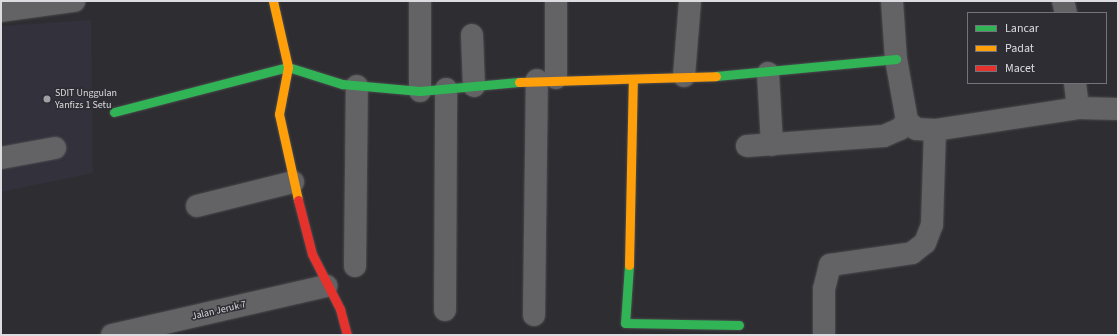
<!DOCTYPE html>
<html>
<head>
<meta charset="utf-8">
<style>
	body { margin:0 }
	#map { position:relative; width:1119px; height:336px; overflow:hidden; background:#2e2e32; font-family:"Source Sans 3",sans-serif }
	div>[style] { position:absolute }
	.built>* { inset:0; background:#32313c }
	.roads { filter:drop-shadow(0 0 1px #4a4a4e) drop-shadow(0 0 1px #4a4a4e) }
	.street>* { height:22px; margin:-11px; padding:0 11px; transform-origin:11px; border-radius:11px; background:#636365 }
	.fast>* { height:9px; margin:-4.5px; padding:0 4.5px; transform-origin:4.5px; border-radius:4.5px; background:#30b455 }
	.slow>* { height:9px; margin:-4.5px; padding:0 4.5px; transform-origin:4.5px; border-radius:4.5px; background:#ff9f0a }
	.jam>* { height:9px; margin:-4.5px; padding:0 4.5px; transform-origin:4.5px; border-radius:4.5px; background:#e5322d }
	.dots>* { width:11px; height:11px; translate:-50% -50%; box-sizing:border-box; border:2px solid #2d2d33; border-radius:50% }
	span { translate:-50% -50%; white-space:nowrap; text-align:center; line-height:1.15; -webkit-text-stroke:3px #2d2d33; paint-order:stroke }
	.poi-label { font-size:10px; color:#dddde1 }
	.left { translate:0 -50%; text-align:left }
	.street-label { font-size:10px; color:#dddde1 }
	.frame { position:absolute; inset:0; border:2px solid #dddde1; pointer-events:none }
	.legend { position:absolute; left:967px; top:12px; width:140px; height:72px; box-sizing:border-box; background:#2d2d33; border:1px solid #737379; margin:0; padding:5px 7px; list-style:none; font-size:12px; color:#dddde1 }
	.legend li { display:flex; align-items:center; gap:8px; height:20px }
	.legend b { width:20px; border:1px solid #737379 }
</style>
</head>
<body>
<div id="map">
	<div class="built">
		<div style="clip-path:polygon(91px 20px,93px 173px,1px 192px,1px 26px)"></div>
	</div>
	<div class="roads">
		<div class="street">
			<div style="left:420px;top:1px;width:90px;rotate:90deg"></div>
			<div style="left:556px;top:1px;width:77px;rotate:90deg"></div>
			<div style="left:892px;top:1px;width:58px;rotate:86.1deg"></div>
			<div style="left:896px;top:59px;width:63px;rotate:79.9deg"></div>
			<div style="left:907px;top:121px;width:12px;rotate:42deg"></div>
			<div style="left:916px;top:129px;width:19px;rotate:3deg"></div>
			<div style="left:935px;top:130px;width:145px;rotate:-8.7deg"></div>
			<div style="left:1078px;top:108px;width:40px;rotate:1.4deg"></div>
			<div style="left:1063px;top:1px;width:12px;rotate:76deg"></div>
			<div style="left:1px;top:11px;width:74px;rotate:-7.8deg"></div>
			<div style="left:472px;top:35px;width:51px;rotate:87.8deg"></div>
			<div style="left:768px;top:73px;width:72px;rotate:86.8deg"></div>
			<div style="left:684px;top:76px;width:75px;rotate:-85.4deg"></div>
			<div style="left:1075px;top:83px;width:25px;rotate:83deg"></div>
			<div style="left:747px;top:146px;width:137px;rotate:-4.2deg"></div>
			<div style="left:884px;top:136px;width:17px;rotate:-24deg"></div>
			<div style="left:900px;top:129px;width:11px;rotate:-49deg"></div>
			<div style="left:1px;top:158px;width:55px;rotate:-10.5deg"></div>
			<div style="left:197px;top:206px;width:99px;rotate:-14deg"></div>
			<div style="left:355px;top:266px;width:180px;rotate:-89.4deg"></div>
			<div style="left:445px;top:310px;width:221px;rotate:-89.7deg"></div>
			<div style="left:534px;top:315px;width:235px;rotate:-89.3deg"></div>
			<div style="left:112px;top:335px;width:220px;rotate:-12.9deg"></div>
			<div style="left:824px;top:335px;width:46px;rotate:-90deg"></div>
			<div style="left:824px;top:289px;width:25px;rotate:-76deg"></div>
			<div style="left:830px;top:265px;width:83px;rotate:-8.3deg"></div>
			<div style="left:912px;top:253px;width:16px;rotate:-38deg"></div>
			<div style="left:925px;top:243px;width:19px;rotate:-69deg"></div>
			<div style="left:932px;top:225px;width:95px;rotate:-88.2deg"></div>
		</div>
		<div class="fast">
			<div style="left:716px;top:76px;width:181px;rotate:-5.4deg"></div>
			<div style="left:114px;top:112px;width:180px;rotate:-14.5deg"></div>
			<div style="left:288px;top:67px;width:57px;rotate:17.5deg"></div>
			<div style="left:342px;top:84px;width:78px;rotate:5.1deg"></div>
			<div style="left:420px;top:91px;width:99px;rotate:-5.2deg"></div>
			<div style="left:629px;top:265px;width:58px;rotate:93.9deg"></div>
			<div style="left:625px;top:323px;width:114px;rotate:1deg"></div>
		</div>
		<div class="slow">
			<div style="left:273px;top:1px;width:68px;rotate:77.2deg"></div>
			<div style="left:288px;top:67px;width:48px;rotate:100.8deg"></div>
			<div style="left:279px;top:114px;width:88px;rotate:77.5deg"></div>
			<div style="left:519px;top:82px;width:197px;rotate:-1.7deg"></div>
			<div style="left:629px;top:265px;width:185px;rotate:-88.8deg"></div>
		</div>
		<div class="jam">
			<div style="left:298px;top:200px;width:56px;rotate:75.5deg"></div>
			<div style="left:312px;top:254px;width:62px;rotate:63deg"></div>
			<div style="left:340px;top:309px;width:27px;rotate:75deg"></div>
		</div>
	</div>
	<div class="dots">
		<div style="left:47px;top:99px;background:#a0a0a4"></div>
	</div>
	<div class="poi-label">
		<span class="left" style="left:55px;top:99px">SDIT Unggulan<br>Yanfizs 1 Setu</span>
	</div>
	<div class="street-label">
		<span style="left:219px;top:311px;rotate:-13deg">Jalan Jeruk 7</span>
	</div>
	<div class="frame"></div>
	<ul class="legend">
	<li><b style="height:5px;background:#30b455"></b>Lancar</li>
	<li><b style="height:5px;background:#ff9f0a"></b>Padat</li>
	<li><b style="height:5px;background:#e5322d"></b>Macet</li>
	</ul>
</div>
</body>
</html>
